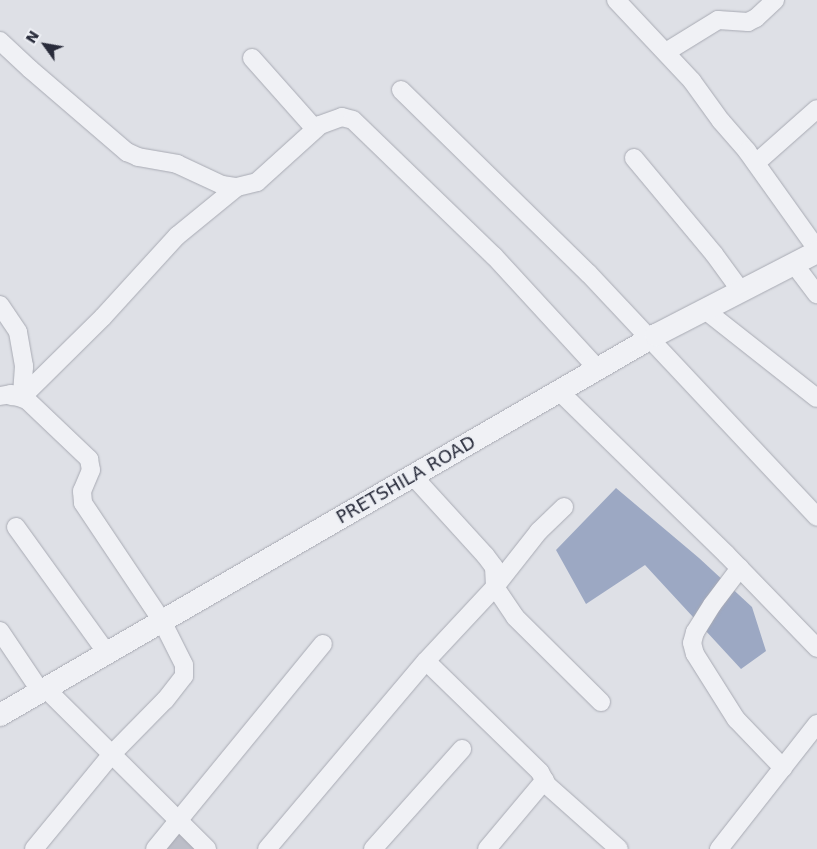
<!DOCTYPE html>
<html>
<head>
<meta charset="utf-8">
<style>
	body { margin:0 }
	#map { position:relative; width:817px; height:849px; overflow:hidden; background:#dee0e6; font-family:"DejaVu Sans",sans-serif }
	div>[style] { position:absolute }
	.water>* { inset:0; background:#9ca8c3 }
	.building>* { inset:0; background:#bcbec8 }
	.roads { filter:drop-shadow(0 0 1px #a8aab3) drop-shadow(0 0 1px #a8aab3) }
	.minor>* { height:18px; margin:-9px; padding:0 9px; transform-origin:9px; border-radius:9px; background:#f0f1f5 }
	.tertiary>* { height:22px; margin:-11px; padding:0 11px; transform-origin:11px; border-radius:11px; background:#f0f1f5 }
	span { translate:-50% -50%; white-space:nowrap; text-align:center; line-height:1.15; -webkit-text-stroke:4.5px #edeff4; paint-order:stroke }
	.street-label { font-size:18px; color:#292c3b }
	.north { position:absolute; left:20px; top:20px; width:50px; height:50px; -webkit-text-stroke:4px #edeff4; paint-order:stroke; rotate:302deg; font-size:14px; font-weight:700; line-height:20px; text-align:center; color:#292c3b }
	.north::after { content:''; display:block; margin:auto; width:18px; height:22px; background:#292c3b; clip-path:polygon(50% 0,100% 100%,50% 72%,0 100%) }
</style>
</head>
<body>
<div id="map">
	<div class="water">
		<div style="clip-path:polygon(616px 488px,699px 558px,752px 607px,766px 651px,741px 669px,645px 565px,586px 604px,556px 550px)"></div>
	</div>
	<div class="building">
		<div style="clip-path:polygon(178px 828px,195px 849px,161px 849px)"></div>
	</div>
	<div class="roads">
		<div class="minor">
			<div style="left:616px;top:0;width:111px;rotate:46.8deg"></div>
			<div style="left:692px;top:81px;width:49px;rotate:54.1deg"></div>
			<div style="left:721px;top:121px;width:40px;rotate:49deg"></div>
			<div style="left:747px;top:151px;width:120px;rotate:54.5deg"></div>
			<div style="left:0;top:41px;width:41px;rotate:43deg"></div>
			<div style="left:30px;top:69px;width:128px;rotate:40.6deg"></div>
			<div style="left:127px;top:152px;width:12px;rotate:24deg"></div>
			<div style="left:138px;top:157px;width:40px;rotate:10deg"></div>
			<div style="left:177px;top:164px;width:50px;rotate:25deg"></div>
			<div style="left:222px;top:185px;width:15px;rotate:8deg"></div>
			<div style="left:237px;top:187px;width:21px;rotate:-14deg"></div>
			<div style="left:257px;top:182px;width:85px;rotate:-42.1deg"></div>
			<div style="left:320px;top:125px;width:23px;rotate:-20deg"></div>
			<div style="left:342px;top:117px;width:11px;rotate:15deg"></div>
			<div style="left:353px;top:120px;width:196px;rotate:44deg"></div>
			<div style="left:494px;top:256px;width:154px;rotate:47.4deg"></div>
			<div style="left:666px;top:52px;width:61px;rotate:-31.6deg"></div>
			<div style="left:718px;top:20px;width:30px;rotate:4deg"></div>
			<div style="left:748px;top:22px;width:9px;rotate:-27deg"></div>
			<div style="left:756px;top:18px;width:26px;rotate:-43deg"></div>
			<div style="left:252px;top:58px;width:95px;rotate:48.4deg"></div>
			<div style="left:401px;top:90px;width:263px;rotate:44.4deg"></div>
			<div style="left:589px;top:274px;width:333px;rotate:46.8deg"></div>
			<div style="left:634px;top:158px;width:125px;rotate:50.2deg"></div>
			<div style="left:714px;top:254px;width:46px;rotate:53.9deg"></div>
			<div style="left:756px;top:163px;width:81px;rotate:-41.5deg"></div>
			<div style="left:794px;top:264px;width:38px;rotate:53deg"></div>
			<div style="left:0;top:305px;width:32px;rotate:56deg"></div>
			<div style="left:18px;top:332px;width:35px;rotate:80deg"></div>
			<div style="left:24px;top:366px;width:31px;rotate:94deg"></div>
			<div style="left:705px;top:310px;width:142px;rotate:38.2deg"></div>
			<div style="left:559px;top:391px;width:233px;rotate:44.3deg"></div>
			<div style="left:726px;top:554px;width:131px;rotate:45.9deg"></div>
			<div style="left:0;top:396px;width:11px;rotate:-10deg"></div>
			<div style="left:11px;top:394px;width:17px;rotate:21deg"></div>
			<div style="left:27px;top:400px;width:86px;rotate:43.6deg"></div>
			<div style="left:89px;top:459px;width:11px;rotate:80deg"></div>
			<div style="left:91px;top:470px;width:23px;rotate:113deg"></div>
			<div style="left:82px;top:491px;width:12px;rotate:85deg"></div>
			<div style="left:83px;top:503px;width:142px;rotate:56.2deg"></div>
			<div style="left:162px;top:621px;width:49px;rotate:63.4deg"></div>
			<div style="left:184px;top:665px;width:11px;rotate:90deg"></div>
			<div style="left:184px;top:676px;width:31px;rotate:128deg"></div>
			<div style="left:165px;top:700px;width:76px;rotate:134.5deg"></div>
			<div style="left:112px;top:754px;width:123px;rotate:129.4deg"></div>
			<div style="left:11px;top:396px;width:11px;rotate:5deg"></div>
			<div style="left:22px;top:397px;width:114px;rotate:-44.6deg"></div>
			<div style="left:103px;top:317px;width:110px;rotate:-47.6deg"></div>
			<div style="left:177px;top:236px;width:77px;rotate:-39.2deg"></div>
			<div style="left:413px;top:476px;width:107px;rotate:47.7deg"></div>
			<div style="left:485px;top:555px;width:15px;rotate:53deg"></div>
			<div style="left:494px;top:567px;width:20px;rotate:87deg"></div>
			<div style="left:495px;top:587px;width:36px;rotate:56deg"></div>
			<div style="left:515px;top:617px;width:121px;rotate:44.7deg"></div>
			<div style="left:564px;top:507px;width:35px;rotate:136deg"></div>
			<div style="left:539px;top:531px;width:71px;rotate:128.2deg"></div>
			<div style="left:495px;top:587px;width:101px;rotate:133deg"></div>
			<div style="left:426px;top:661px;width:159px;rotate:44.2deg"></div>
			<div style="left:540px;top:772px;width:15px;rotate:62deg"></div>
			<div style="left:547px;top:785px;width:96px;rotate:41.6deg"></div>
			<div style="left:16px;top:527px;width:155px;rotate:54.2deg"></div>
			<div style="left:740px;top:568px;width:46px;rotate:127.1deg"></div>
			<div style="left:712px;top:605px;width:32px;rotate:122deg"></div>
			<div style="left:695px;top:632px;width:11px;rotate:105deg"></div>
			<div style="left:692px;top:643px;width:11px;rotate:75deg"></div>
			<div style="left:695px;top:654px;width:77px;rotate:57.8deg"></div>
			<div style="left:736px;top:719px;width:68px;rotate:46.2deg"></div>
			<div style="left:0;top:631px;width:73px;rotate:56.1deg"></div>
			<div style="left:46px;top:689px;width:227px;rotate:44.8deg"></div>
			<div style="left:155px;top:849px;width:265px;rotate:-50.7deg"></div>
			<div style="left:267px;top:849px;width:246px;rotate:-49.8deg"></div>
			<div style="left:373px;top:849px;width:134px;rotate:-48.3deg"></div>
			<div style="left:487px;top:849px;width:90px;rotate:-50deg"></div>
			<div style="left:719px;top:849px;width:159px;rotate:-51.9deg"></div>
		</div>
		<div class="tertiary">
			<div style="left:0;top:715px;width:758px;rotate:-30.08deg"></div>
			<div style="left:656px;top:335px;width:181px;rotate:-27.3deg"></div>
		</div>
	</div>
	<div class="street-label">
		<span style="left:406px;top:480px;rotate:-30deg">PRETSHILA ROAD</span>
	</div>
	<div class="north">N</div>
</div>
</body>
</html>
